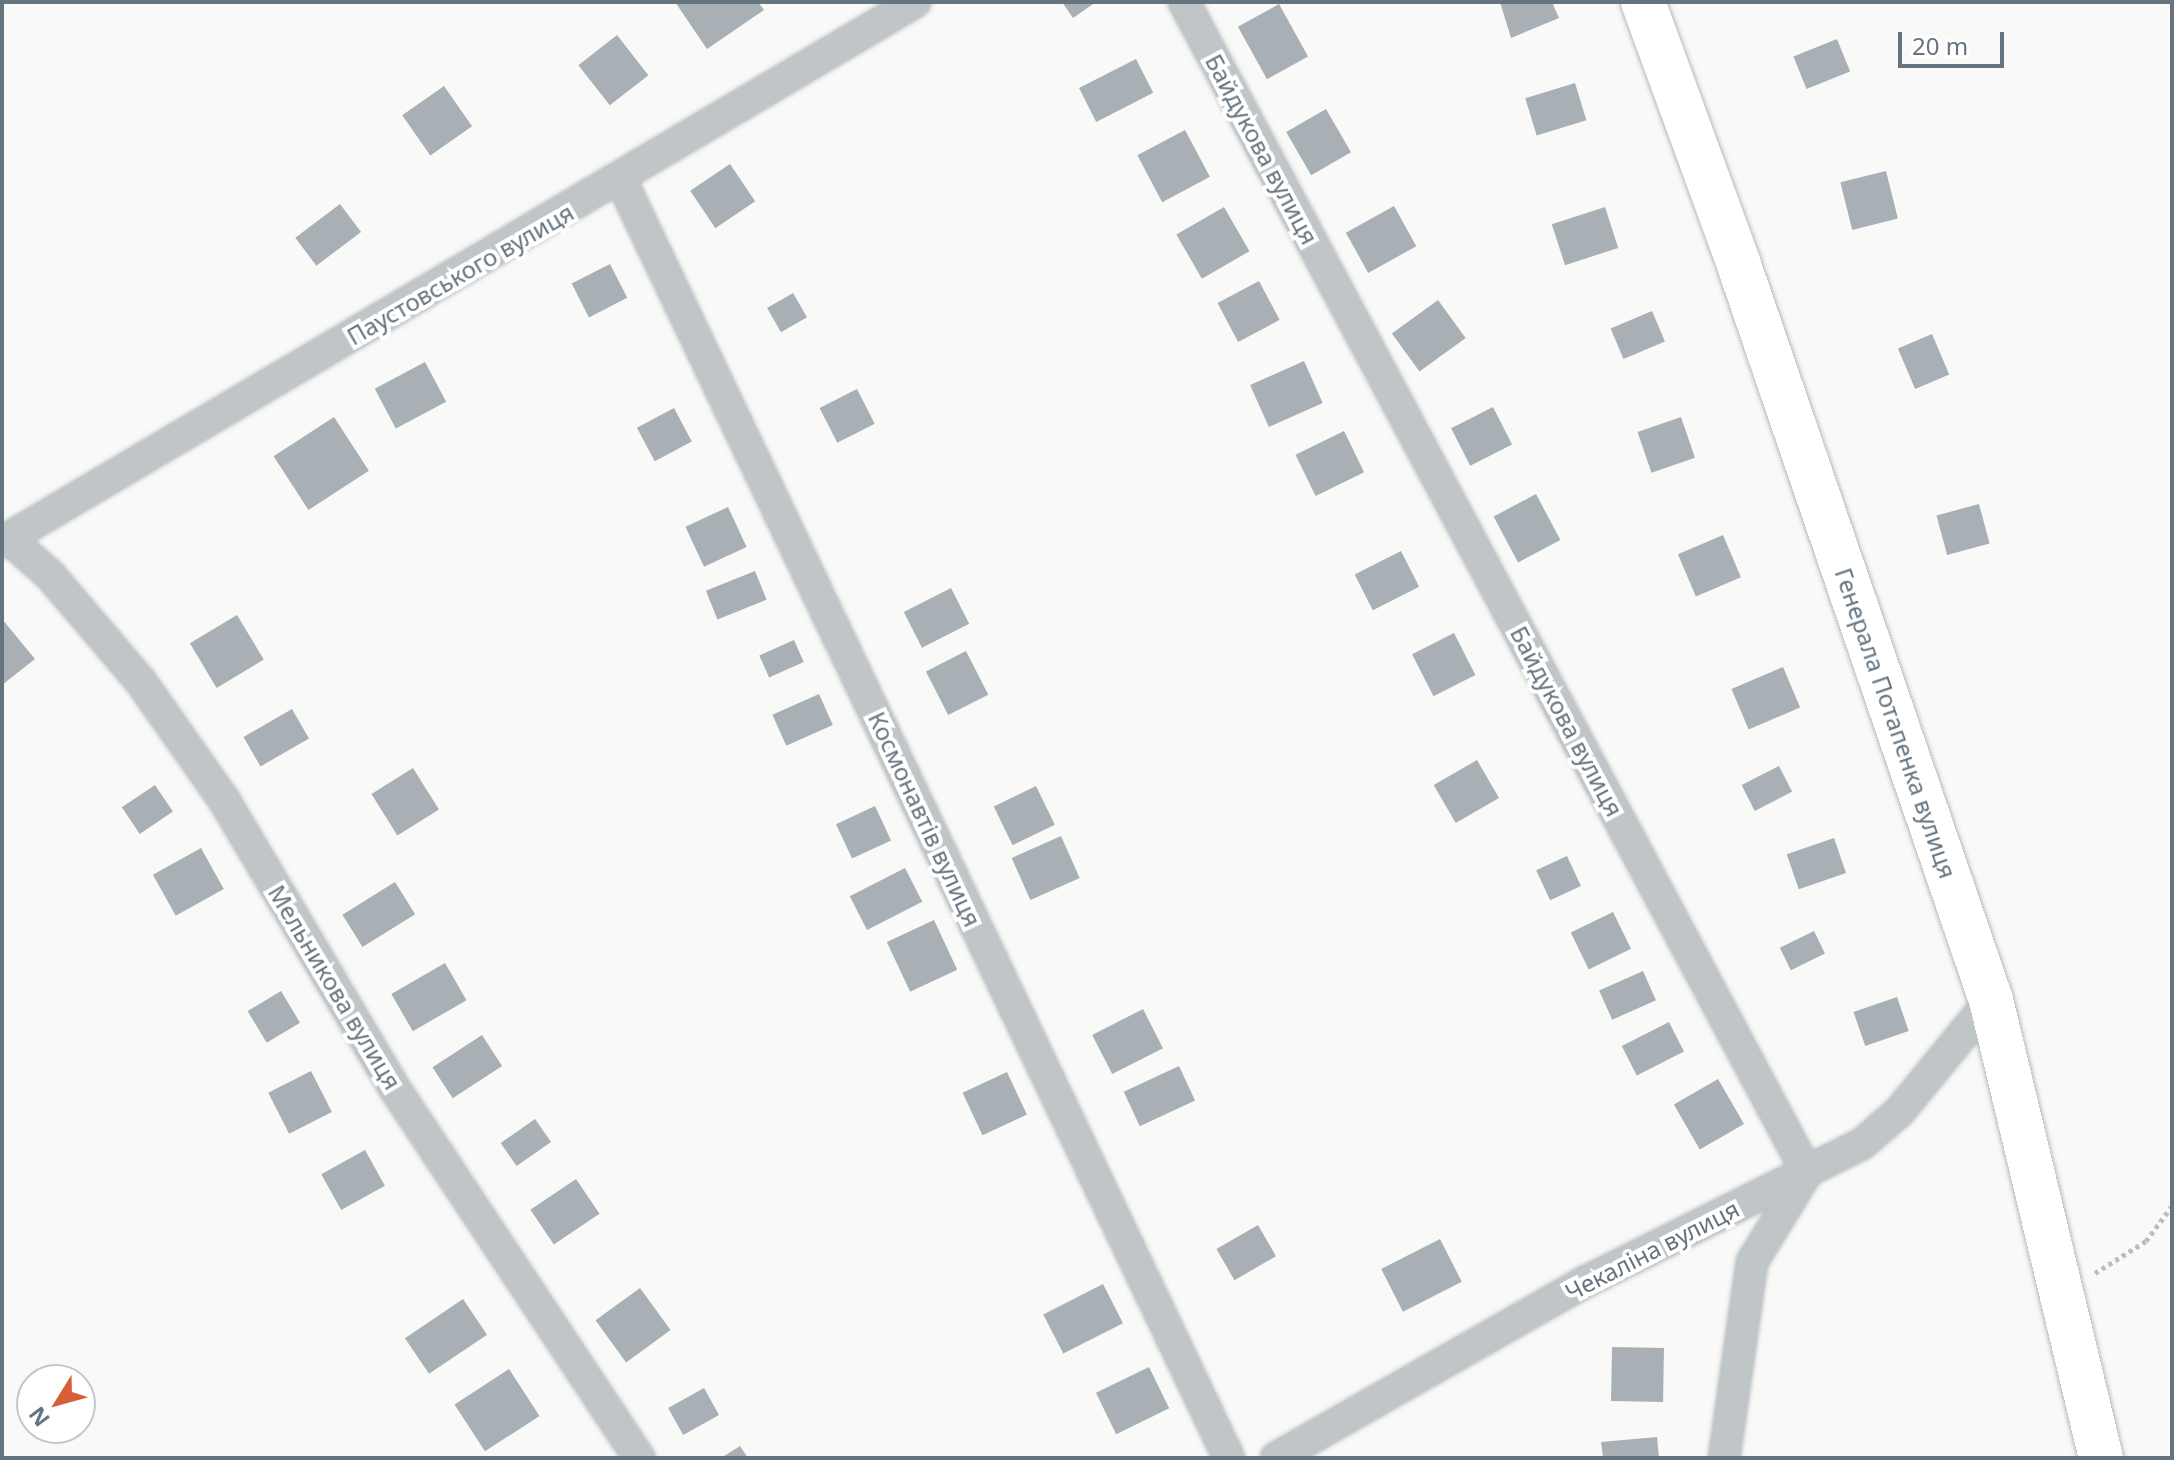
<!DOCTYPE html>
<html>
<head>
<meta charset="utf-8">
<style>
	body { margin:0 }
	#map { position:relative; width:2174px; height:1460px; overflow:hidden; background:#f9f9f7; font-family:"Noto Sans",sans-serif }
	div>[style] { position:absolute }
	.building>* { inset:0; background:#a8b0b6; transform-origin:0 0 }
	.path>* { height:5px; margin-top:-2.5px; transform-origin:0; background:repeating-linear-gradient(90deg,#bbbec0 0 4px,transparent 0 8px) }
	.roads { filter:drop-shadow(0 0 2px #b5babf) drop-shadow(0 0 2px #b5babf) }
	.street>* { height:30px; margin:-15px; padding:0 15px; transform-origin:15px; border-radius:15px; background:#c0c5c8 }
	.secondary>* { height:44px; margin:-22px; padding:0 22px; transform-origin:22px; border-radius:22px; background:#fff }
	span { translate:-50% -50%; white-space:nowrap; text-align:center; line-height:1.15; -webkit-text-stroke:8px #fff; paint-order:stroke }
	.street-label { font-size:24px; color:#667480 }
	.frame { position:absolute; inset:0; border:4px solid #667480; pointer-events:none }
	.north { position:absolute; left:16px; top:1364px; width:80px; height:80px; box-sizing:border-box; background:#fff; border:2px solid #c2c7cc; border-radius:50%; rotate:233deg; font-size:22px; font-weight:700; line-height:32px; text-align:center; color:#667480 }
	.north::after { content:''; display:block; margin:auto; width:28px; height:36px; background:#d85e38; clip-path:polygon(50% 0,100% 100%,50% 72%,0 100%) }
	.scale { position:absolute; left:1898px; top:32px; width:106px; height:36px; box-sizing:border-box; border:4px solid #667480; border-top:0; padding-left:10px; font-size:24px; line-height:28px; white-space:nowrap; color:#667480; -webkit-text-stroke:6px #fff; paint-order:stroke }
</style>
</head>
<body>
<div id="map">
	<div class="building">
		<div style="clip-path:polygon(675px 2px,758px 2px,764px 10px,707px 49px)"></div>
		<div style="clip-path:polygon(1062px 2px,1096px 2px,1073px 18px)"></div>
		<div style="clip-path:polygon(1500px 2px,1552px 2px,1559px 18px,1511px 38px)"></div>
		<div style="left:1279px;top:4px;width:60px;height:47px;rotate:61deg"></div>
		<div style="left:617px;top:35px;width:51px;height:49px;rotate:52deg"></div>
		<div style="left:1837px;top:39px;width:35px;height:47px;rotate:68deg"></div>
		<div style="left:1136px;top:59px;width:38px;height:64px;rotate:63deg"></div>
		<div style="left:1575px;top:83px;width:39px;height:52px;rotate:73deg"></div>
		<div style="left:444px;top:86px;width:49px;height:51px;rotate:55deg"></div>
		<div style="left:1326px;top:109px;width:50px;height:46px;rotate:60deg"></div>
		<div style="left:1185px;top:130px;width:53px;height:54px;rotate:62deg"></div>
		<div style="left:730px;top:164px;width:45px;height:48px;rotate:56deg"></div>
		<div style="left:1886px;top:171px;width:49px;height:47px;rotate:76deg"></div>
		<div style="left:340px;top:204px;width:35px;height:56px;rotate:53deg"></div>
		<div style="left:1394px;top:206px;width:46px;height:55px;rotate:61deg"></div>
		<div style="left:1224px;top:207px;width:51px;height:55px;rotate:60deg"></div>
		<div style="left:1605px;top:207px;width:43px;height:56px;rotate:72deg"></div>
		<div style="left:610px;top:264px;width:38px;height:43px;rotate:63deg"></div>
		<div style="left:1259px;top:281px;width:44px;height:47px;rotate:62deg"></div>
		<div style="left:793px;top:293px;width:28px;height:30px;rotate:60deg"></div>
		<div style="left:1438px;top:300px;width:47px;height:57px;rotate:54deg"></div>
		<div style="left:1652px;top:311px;width:33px;height:45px;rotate:67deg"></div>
		<div style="left:1932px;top:334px;width:44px;height:37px;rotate:67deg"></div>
		<div style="left:1304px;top:361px;width:46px;height:59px;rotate:66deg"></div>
		<div style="left:425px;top:362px;width:45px;height:57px;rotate:62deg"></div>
		<div style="left:857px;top:389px;width:39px;height:42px;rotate:63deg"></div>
		<div style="left:1493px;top:407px;width:42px;height:47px;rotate:63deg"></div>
		<div style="left:674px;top:408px;width:38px;height:42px;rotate:62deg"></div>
		<div style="left:334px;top:417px;width:64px;height:72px;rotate:57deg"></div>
		<div style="left:1681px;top:417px;width:43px;height:46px;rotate:71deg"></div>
		<div style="left:1344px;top:431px;width:46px;height:54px;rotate:64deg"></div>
		<div style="left:1536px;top:494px;width:52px;height:48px;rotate:62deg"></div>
		<div style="left:1979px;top:504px;width:41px;height:44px;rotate:75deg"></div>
		<div style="left:728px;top:507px;width:44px;height:47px;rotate:65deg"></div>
		<div style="left:1723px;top:535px;width:46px;height:49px;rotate:67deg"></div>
		<div style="left:1401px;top:551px;width:40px;height:52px;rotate:63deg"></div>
		<div style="left:755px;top:571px;width:31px;height:53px;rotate:68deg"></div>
		<div style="left:951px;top:588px;width:40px;height:53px;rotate:63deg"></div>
		<div style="left:237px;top:615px;width:52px;height:55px;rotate:59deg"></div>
		<div style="clip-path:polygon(2px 619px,35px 659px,2px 685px)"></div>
		<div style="left:1454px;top:633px;width:47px;height:47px;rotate:63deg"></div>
		<div style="left:794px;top:640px;width:24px;height:38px;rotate:66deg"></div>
		<div style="left:966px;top:651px;width:49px;height:45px;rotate:63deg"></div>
		<div style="left:1783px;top:667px;width:44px;height:56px;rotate:67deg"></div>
		<div style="left:819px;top:694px;width:34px;height:51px;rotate:66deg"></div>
		<div style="left:292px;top:709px;width:34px;height:56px;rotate:60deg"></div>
		<div style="left:1477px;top:760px;width:44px;height:50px;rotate:60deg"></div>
		<div style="left:1779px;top:766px;width:29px;height:42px;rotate:63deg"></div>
		<div style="left:413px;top:768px;width:49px;height:49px;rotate:58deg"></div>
		<div style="left:155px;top:785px;width:32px;height:40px;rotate:56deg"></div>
		<div style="left:1036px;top:786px;width:43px;height:47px;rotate:64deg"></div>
		<div style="left:875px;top:806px;width:38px;height:43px;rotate:65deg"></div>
		<div style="left:1061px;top:836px;width:46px;height:54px;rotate:66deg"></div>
		<div style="left:1834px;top:838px;width:37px;height:50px;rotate:71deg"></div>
		<div style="left:201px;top:848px;width:47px;height:55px;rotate:61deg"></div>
		<div style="left:1567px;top:856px;width:33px;height:34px;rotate:65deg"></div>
		<div style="left:905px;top:868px;width:38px;height:62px;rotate:63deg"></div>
		<div style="left:395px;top:882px;width:38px;height:62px;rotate:58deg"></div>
		<div style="left:1613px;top:912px;width:41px;height:47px;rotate:64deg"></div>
		<div style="left:934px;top:920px;width:55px;height:52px;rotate:65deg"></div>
		<div style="left:1814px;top:931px;width:25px;height:38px;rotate:64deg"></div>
		<div style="left:445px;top:963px;width:43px;height:62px;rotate:60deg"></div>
		<div style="left:1643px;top:971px;width:32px;height:48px;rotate:66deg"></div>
		<div style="left:281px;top:991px;width:37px;height:39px;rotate:59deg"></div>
		<div style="left:1897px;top:997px;width:36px;height:46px;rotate:71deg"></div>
		<div style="left:1143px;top:1009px;width:44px;height:57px;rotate:63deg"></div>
		<div style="left:1669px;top:1022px;width:33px;height:53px;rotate:63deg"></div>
		<div style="left:482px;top:1035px;width:37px;height:59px;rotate:57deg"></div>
		<div style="left:1179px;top:1066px;width:38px;height:61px;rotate:65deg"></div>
		<div style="left:311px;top:1071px;width:46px;height:48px;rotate:63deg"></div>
		<div style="left:1007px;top:1072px;width:47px;height:49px;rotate:65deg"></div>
		<div style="left:1718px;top:1079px;width:52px;height:51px;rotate:60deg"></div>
		<div style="left:535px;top:1119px;width:28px;height:42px;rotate:55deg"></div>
		<div style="left:365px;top:1150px;width:41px;height:50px;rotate:61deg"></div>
		<div style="left:576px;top:1179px;width:42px;height:55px;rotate:56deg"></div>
		<div style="left:1258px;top:1225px;width:36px;height:48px;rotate:60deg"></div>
		<div style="left:1440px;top:1239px;width:48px;height:66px;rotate:63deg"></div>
		<div style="left:1103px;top:1284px;width:44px;height:67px;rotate:63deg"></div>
		<div style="left:640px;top:1288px;width:52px;height:55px;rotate:54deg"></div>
		<div style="left:463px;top:1299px;width:43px;height:70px;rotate:56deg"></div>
		<div style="left:1612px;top:1347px;width:52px;height:54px;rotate:1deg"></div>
		<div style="left:1149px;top:1367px;width:46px;height:59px;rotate:64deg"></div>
		<div style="left:509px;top:1369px;width:56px;height:65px;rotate:57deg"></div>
		<div style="left:704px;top:1388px;width:31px;height:41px;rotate:61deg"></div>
		<div style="clip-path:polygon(1657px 1437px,1659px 1458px,1603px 1458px,1601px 1442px)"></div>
		<div style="clip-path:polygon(740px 1446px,748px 1458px,721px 1458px)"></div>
	</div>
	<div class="path">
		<div style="left:2095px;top:1273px;width:60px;rotate:-32.1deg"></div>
		<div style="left:2146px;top:1241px;width:44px;rotate:-53.4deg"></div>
	</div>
	<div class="roads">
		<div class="street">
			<div style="left:1184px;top:2px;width:1326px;rotate:61.97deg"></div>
			<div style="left:1807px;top:1172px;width:105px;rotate:121.4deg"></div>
			<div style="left:1752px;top:1262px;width:198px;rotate:98.1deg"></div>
			<div style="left:621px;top:180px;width:1415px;rotate:64.56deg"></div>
			<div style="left:8px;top:538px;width:56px;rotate:41.4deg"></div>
			<div style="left:50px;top:575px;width:140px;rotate:49.6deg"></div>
			<div style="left:141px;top:682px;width:144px;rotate:54.9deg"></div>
			<div style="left:224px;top:800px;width:332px;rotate:59.4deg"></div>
			<div style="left:393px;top:1086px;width:446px;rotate:56.5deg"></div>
			<div style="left:2px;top:542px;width:1061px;rotate:-30.6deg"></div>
			<div style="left:1276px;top:1458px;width:356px;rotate:-29.7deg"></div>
			<div style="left:1585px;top:1282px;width:309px;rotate:-26.5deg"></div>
			<div style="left:1862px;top:1144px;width:50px;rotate:-41deg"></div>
			<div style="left:1900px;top:1111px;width:144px;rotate:-50.7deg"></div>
		</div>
		<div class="secondary">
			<div style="left:1643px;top:2px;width:280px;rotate:69.9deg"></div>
			<div style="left:1739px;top:265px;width:777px;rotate:71.08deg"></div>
			<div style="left:1991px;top:1000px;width:471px;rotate:76.5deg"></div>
		</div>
	</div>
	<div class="street-label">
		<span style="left:1262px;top:149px;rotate:62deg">Байдукова вулиця</span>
		<span style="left:460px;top:274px;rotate:-30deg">Паустовського вулиця</span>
		<span style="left:1567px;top:721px;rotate:62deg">Байдукова вулиця</span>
		<span style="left:1896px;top:723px;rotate:71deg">Генерала Потапенка вулиця</span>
		<span style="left:925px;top:819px;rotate:65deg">Космонавтів вулиця</span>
		<span style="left:335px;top:987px;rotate:59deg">Мельникова вулиця</span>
		<span style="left:1652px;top:1250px;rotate:-27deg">Чекаліна вулиця</span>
	</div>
	<div class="frame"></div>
	<div class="north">N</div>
	<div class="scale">20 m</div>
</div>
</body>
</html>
